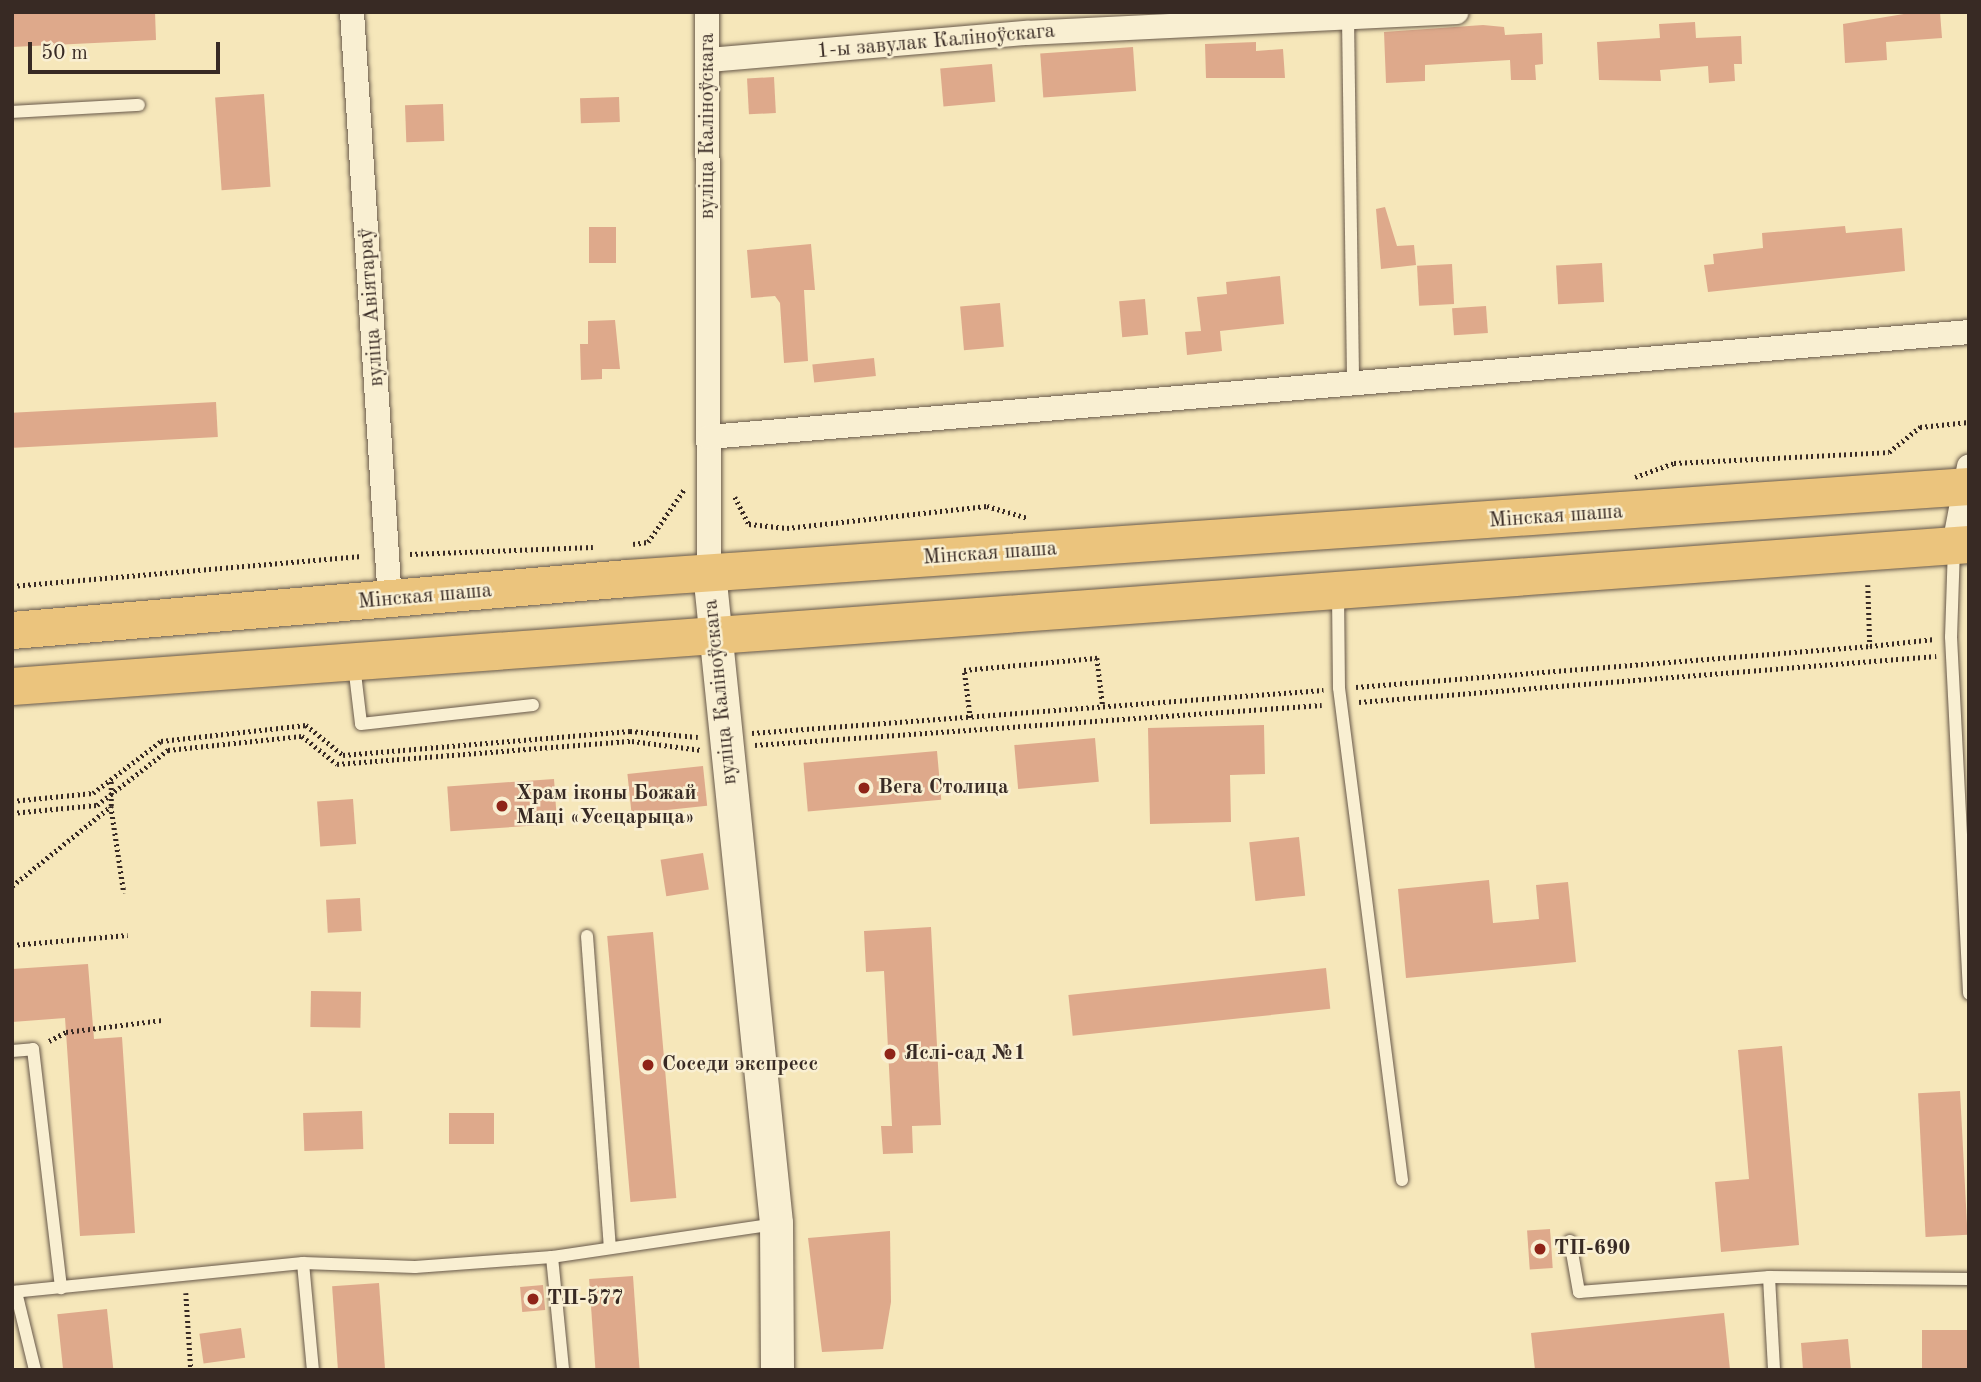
<!DOCTYPE html>
<html>
<head>
<meta charset="utf-8">
<style>
	body { margin:0 }
	#map { position:relative; width:1981px; height:1382px; overflow:hidden; background:#f6e7ba; font-family:"Old Standard TT",serif }
	div>[style] { position:absolute }
	.building>* { inset:0; background:#dea98b; transform-origin:0 0 }
	.path>* { height:4.5px; margin-top:-2.25px; transform-origin:0; background:repeating-linear-gradient(90deg,#382a24 0 2px,transparent 0 5.5px) }
	.roads { filter:drop-shadow(0 0 2px #68594a) drop-shadow(0 0 2px #68594a) }
	.lane>* { height:12px; margin:-6px; padding:0 6px; transform-origin:6px; border-radius:6px; background:#f9efd2 }
	.street>* { height:24px; margin:-12px; padding:0 12px; transform-origin:12px; border-radius:12px; background:#f9efd2 }
	.secondary>* { height:33px; margin:-16.5px; padding:0 16.5px; transform-origin:16.5px; border-radius:16.5px; background:#f9efd2 }
	.primary>* { height:37px; margin:-18.5px; padding:0 18.5px; transform-origin:18.5px; border-radius:18.5px; background:#ebc47d }
	.dots>* { width:19px; height:19px; translate:-50% -50%; box-sizing:border-box; border:4px solid #f9efd2; border-radius:50% }
	span { translate:-50% -50%; white-space:nowrap; text-align:center; line-height:1.15; -webkit-text-stroke:5px #f9efd2; paint-order:stroke }
	.street-label { font-size:21px; color:#382a24 }
	.poi-label { font-size:21px; color:#382a24; font-weight:700 }
	.left { translate:0 -50%; text-align:left }
	.frame { position:absolute; inset:0; border:14px solid #382a24; pointer-events:none }
	.scale { position:absolute; left:28px; top:42px; width:192px; height:32px; box-sizing:border-box; border:4px solid #382a24; border-top:0; padding-left:9px; font-size:21px; line-height:24px; white-space:nowrap; color:#382a24; -webkit-text-stroke:5px #f9efd2; paint-order:stroke }
</style>
</head>
<body>
<div id="map">
	<div class="building">
		<div style="clip-path:polygon(12px 12px,155px 12px,156px 40px,12px 47px)"></div>
		<div style="clip-path:polygon(1916px 12px,1940px 12px,1942px 38px,1886px 42px,1887px 60px,1845px 63px,1843px 24px)"></div>
		<div style="clip-path:polygon(1695px 22px,1696px 38px,1741px 36px,1742px 64px,1734px 64px,1735px 81px,1709px 83px,1708px 66px,1660px 70px,1661px 81px,1599px 80px,1597px 42px,1660px 38px,1659px 24px)"></div>
		<div style="clip-path:polygon(1483px 25px,1504px 27px,1505px 35px,1542px 33px,1543px 64px,1535px 65px,1536px 80px,1511px 80px,1510px 60px,1425px 65px,1425px 81px,1386px 83px,1384px 32px)"></div>
		<div style="clip-path:polygon(1256px 42px,1256px 51px,1283px 49px,1285px 78px,1206px 78px,1205px 44px)"></div>
		<div style="left:1133px;top:47px;width:44px;height:93px;rotate:86deg"></div>
		<div style="left:992px;top:64px;width:38px;height:52px;rotate:85deg"></div>
		<div style="left:774px;top:77px;width:36px;height:27px;rotate:87deg"></div>
		<div style="left:264px;top:94px;width:93px;height:49px;rotate:86deg"></div>
		<div style="left:619px;top:97px;width:25px;height:39px;rotate:88deg"></div>
		<div style="left:443px;top:104px;width:37px;height:38px;rotate:88deg"></div>
		<div style="clip-path:polygon(1385px 207px,1397px 246px,1414px 245px,1416px 265px,1381px 269px,1376px 209px)"></div>
		<div style="clip-path:polygon(1845px 226px,1846px 233px,1902px 228px,1905px 271px,1708px 292px,1704px 265px,1714px 264px,1713px 254px,1763px 248px,1762px 233px)"></div>
		<div style="left:589px;top:227px;width:27px;height:36px"></div>
		<div style="clip-path:polygon(811px 244px,815px 290px,804px 290px,808px 361px,784px 363px,780px 303px,775px 296px,751px 298px,747px 250px)"></div>
		<div style="left:1602px;top:263px;width:39px;height:46px;rotate:87deg"></div>
		<div style="left:1452px;top:264px;width:40px;height:35px;rotate:87deg"></div>
		<div style="clip-path:polygon(1280px 276px,1284px 324px,1220px 331px,1222px 351px,1187px 355px,1185px 332px,1201px 331px,1197px 297px,1227px 294px,1226px 282px)"></div>
		<div style="left:1145px;top:299px;width:36px;height:26px;rotate:85deg"></div>
		<div style="left:1000px;top:303px;width:44px;height:40px;rotate:85deg"></div>
		<div style="left:1486px;top:306px;width:27px;height:34px;rotate:86deg"></div>
		<div style="clip-path:polygon(615px 320px,620px 369px,602px 369px,602px 379px,581px 380px,580px 344px,588px 344px,588px 321px)"></div>
		<div style="left:874px;top:358px;width:18px;height:62px;rotate:84deg"></div>
		<div style="left:216px;top:402px;width:35px;height:204px;rotate:87deg"></div>
		<div style="clip-path:polygon(1264px 725px,1265px 774px,1230px 775px,1231px 822px,1150px 824px,1148px 728px)"></div>
		<div style="left:1095px;top:738px;width:44px;height:81px;rotate:85deg"></div>
		<div style="left:937px;top:751px;width:49px;height:134px;rotate:85deg"></div>
		<div style="left:703px;top:766px;width:40px;height:76px;rotate:84deg"></div>
		<div style="left:554px;top:779px;width:45px;height:107px;rotate:86deg"></div>
		<div style="left:353px;top:799px;width:45px;height:36px;rotate:86deg"></div>
		<div style="left:1299px;top:837px;width:59px;height:50px;rotate:84deg"></div>
		<div style="left:703px;top:853px;width:37px;height:43px;rotate:81deg"></div>
		<div style="clip-path:polygon(1489px 880px,1493px 923px,1539px 919px,1536px 885px,1568px 882px,1576px 962px,1406px 978px,1398px 889px)"></div>
		<div style="left:360px;top:898px;width:33px;height:34px;rotate:87deg"></div>
		<div style="clip-path:polygon(931px 927px,941px 1125px,912px 1126px,913px 1153px,883px 1154px,881px 1126px,892px 1126px,884px 971px,866px 972px,864px 931px)"></div>
		<div style="left:653px;top:932px;width:267px;height:46px;rotate:85deg"></div>
		<div style="clip-path:polygon(88px 964px,94px 1039px,122px 1037px,135px 1233px,80px 1236px,65px 1018px,12px 1022px,12px 969px)"></div>
		<div style="left:1326px;top:968px;width:41px;height:259px;rotate:84deg"></div>
		<div style="left:311px;top:991px;width:50px;height:36px;rotate:1deg"></div>
		<div style="clip-path:polygon(1782px 1046px,1799px 1245px,1721px 1252px,1715px 1182px,1749px 1179px,1738px 1050px)"></div>
		<div style="left:1960px;top:1091px;width:144px;height:42px;rotate:87deg"></div>
		<div style="left:362px;top:1111px;width:38px;height:59px;rotate:88deg"></div>
		<div style="left:494px;top:1113px;width:31px;height:45px;rotate:90deg"></div>
		<div style="left:1550px;top:1229px;width:39px;height:23px;rotate:86deg"></div>
		<div style="clip-path:polygon(890px 1231px,891px 1302px,883px 1349px,822px 1352px,808px 1238px)"></div>
		<div style="left:633px;top:1276px;width:94px;height:44px;rotate:86deg"></div>
		<div style="left:379px;top:1283px;width:87px;height:47px;rotate:86deg"></div>
		<div style="left:543px;top:1285px;width:25px;height:23px;rotate:85deg"></div>
		<div style="left:107px;top:1309px;width:61px;height:50px;rotate:84deg"></div>
		<div style="clip-path:polygon(1724px 1313px,1730px 1370px,1535px 1370px,1531px 1333px)"></div>
		<div style="left:241px;top:1328px;width:30px;height:42px;rotate:82deg"></div>
		<div style="left:1969px;top:1330px;width:40px;height:47px;rotate:90deg"></div>
		<div style="clip-path:polygon(1848px 1339px,1851px 1370px,1803px 1370px,1801px 1343px)"></div>
	</div>
	<div class="path">
		<div style="left:1635px;top:477px;width:41px;rotate:-19.7deg"></div>
		<div style="left:1674px;top:463px;width:215px;rotate:-2.9deg"></div>
		<div style="left:1889px;top:452px;width:40px;rotate:-39deg"></div>
		<div style="left:1920px;top:427px;width:49px;rotate:-5.8deg"></div>
		<div style="left:735px;top:497px;width:30px;rotate:63deg"></div>
		<div style="left:749px;top:524px;width:38px;rotate:6deg"></div>
		<div style="left:787px;top:528px;width:201px;rotate:-6.3deg"></div>
		<div style="left:987px;top:506px;width:43px;rotate:16.3deg"></div>
		<div style="left:633px;top:544px;width:15px;rotate:-8deg"></div>
		<div style="left:648px;top:542px;width:65px;rotate:-55.6deg"></div>
		<div style="left:410px;top:554px;width:183px;rotate:-2.2deg"></div>
		<div style="left:1868px;top:585px;width:61px;rotate:88.1deg"></div>
		<div style="left:1870px;top:646px;width:65px;rotate:-6.1deg"></div>
		<div style="left:12px;top:586px;width:351px;rotate:-4.9deg"></div>
		<div style="left:1356px;top:687px;width:516px;rotate:-4.56deg"></div>
		<div style="left:1359px;top:702px;width:579px;rotate:-4.56deg"></div>
		<div style="left:970px;top:718px;width:48px;rotate:-97.1deg"></div>
		<div style="left:964px;top:670px;width:134px;rotate:-5.2deg"></div>
		<div style="left:1097px;top:658px;width:49px;rotate:83deg"></div>
		<div style="left:752px;top:733px;width:573px;rotate:-4.31deg"></div>
		<div style="left:755px;top:745px;width:568px;rotate:-4.04deg"></div>
		<div style="left:12px;top:801px;width:81px;rotate:-5.6deg"></div>
		<div style="left:93px;top:793px;width:86px;rotate:-37.4deg"></div>
		<div style="left:161px;top:741px;width:146px;rotate:-6.3deg"></div>
		<div style="left:306px;top:725px;width:48px;rotate:39deg"></div>
		<div style="left:343px;top:755px;width:288px;rotate:-4.8deg"></div>
		<div style="left:630px;top:731px;width:68px;rotate:5deg"></div>
		<div style="left:111px;top:806px;width:88px;rotate:81.5deg"></div>
		<div style="left:12px;top:813px;width:85px;rotate:-5.4deg"></div>
		<div style="left:97px;top:805px;width:90px;rotate:-37.8deg"></div>
		<div style="left:168px;top:750px;width:135px;rotate:-6deg"></div>
		<div style="left:302px;top:736px;width:45px;rotate:38.7deg"></div>
		<div style="left:337px;top:764px;width:296px;rotate:-4.5deg"></div>
		<div style="left:632px;top:741px;width:70px;rotate:7.4deg"></div>
		<div style="left:12px;top:886px;width:127px;rotate:-38.9deg"></div>
		<div style="left:111px;top:806px;width:26px;rotate:-90deg"></div>
		<div style="left:12px;top:945px;width:116px;rotate:-4.9deg"></div>
		<div style="left:49px;top:1041px;width:19px;rotate:-28deg"></div>
		<div style="left:66px;top:1032px;width:98px;rotate:-7.1deg"></div>
		<div style="left:186px;top:1293px;width:77px;rotate:86.3deg"></div>
	</div>
	<div class="roads">
		<div class="lane">
			<div style="left:1348px;top:18px;width:366px;rotate:89.2deg"></div>
			<div style="left:12px;top:112px;width:127px;rotate:-3.2deg"></div>
			<div style="left:1954px;top:547px;width:90px;rotate:91.9deg"></div>
			<div style="left:1951px;top:637px;width:357px;rotate:87.1deg"></div>
			<div style="left:1338px;top:593px;width:95px;rotate:89.4deg"></div>
			<div style="left:1339px;top:688px;width:496px;rotate:82.7deg"></div>
			<div style="left:354px;top:665px;width:59px;rotate:83.2deg"></div>
			<div style="left:361px;top:724px;width:173px;rotate:-6.3deg"></div>
			<div style="left:587px;top:936px;width:311px;rotate:85.8deg"></div>
			<div style="left:12px;top:1051px;width:21px;rotate:-5deg"></div>
			<div style="left:33px;top:1049px;width:241px;rotate:83.3deg"></div>
			<div style="left:1570px;top:1241px;width:52px;rotate:80deg"></div>
			<div style="left:1579px;top:1292px;width:191px;rotate:-4.5deg"></div>
			<div style="left:1769px;top:1277px;width:200px;rotate:0.6deg"></div>
			<div style="left:552px;top:1257px;width:114px;rotate:84.4deg"></div>
			<div style="left:303px;top:1263px;width:107px;rotate:84.7deg"></div>
			<div style="left:1769px;top:1277px;width:93px;rotate:86.9deg"></div>
			<div style="left:12px;top:1292px;width:292px;rotate:-5.7deg"></div>
			<div style="left:303px;top:1263px;width:112px;rotate:2deg"></div>
			<div style="left:415px;top:1267px;width:137px;rotate:-4.2deg"></div>
			<div style="left:552px;top:1257px;width:226px;rotate:-8.4deg"></div>
			<div style="left:16px;top:1292px;width:80px;rotate:76.3deg"></div>
		</div>
		<div class="street">
			<div style="left:352px;top:12px;width:590px;rotate:86.31deg"></div>
			<div style="left:707px;top:12px;width:560px;rotate:89.8deg"></div>
			<div style="left:709px;top:60px;width:319px;rotate:-4.9deg"></div>
			<div style="left:1027px;top:33px;width:430px;rotate:-2.8deg"></div>
			<div style="left:709px;top:437px;width:1264px;rotate:-4.76deg"></div>
			<div style="left:1954px;top:545px;width:80px;rotate:-79.2deg"></div>
		</div>
		<div class="secondary">
			<div style="left:709px;top:572px;width:654px;rotate:84.12deg"></div>
			<div style="left:776px;top:1223px;width:147px;rotate:89.6deg"></div>
		</div>
		<div class="primary">
			<div style="left:12px;top:630px;width:617px;rotate:-4.83deg"></div>
			<div style="left:627px;top:578px;width:1345px;rotate:-3.92deg"></div>
			<div style="left:12px;top:686px;width:1962px;rotate:-4.15deg"></div>
		</div>
	</div>
	<div class="dots">
		<div style="left:864px;top:788px;background:#8f2418"></div>
		<div style="left:502px;top:806px;background:#8f2418"></div>
		<div style="left:890px;top:1054px;background:#8f2418"></div>
		<div style="left:648px;top:1065px;background:#8f2418"></div>
		<div style="left:1540px;top:1249px;background:#8f2418"></div>
		<div style="left:533px;top:1299px;background:#8f2418"></div>
	</div>
	<div class="street-label">
		<span style="left:936px;top:42px;rotate:-5deg">1-ы завулак Каліноўскага</span>
		<span style="left:708px;top:126px;rotate:-90deg">вуліца Каліноўскага</span>
		<span style="left:372px;top:307px;rotate:-94deg">вуліца Авіятараў</span>
		<span style="left:1556px;top:517px;rotate:-4deg">Мінская шаша</span>
		<span style="left:990px;top:554px;rotate:-4deg">Мінская шаша</span>
		<span style="left:425px;top:597px;rotate:-5deg">Мінская шаша</span>
		<span style="left:721px;top:692px;rotate:-96deg">вуліца Каліноўскага</span>
	</div>
	<div class="poi-label">
		<span class="left" style="left:878px;top:788px">Вега Столица</span>
		<span class="left" style="left:516px;top:806px">Храм іконы Божай<br>Маці «Усецарыца»</span>
		<span class="left" style="left:904px;top:1054px">Яслі-сад №1</span>
		<span class="left" style="left:662px;top:1065px">Соседи экспресс</span>
		<span class="left" style="left:1554px;top:1249px">ТП-690</span>
		<span class="left" style="left:547px;top:1299px">ТП-577</span>
	</div>
	<div class="frame"></div>
	<div class="scale">50 m</div>
</div>
</body>
</html>
